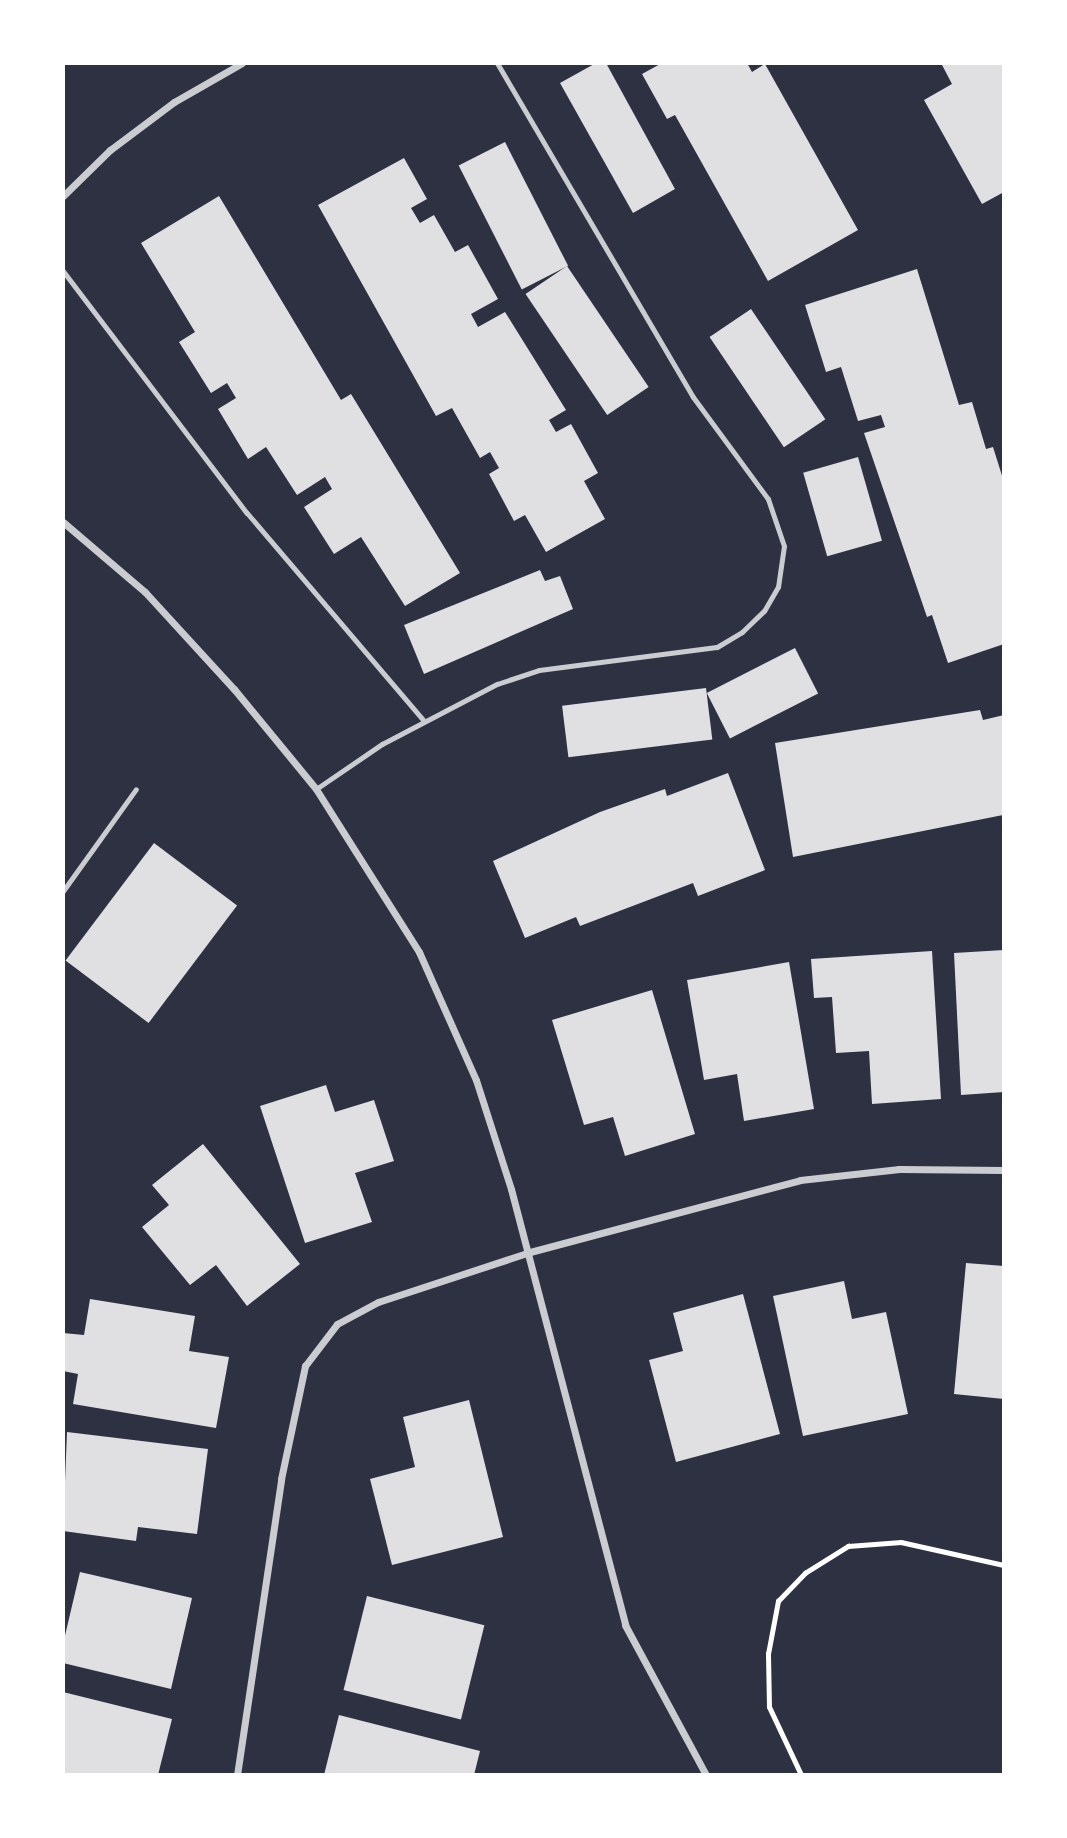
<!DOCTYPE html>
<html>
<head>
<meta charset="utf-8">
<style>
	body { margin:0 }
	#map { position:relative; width:1067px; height:1838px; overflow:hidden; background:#2d3142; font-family:"Archivo Narrow",sans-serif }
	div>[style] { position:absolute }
	.building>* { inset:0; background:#e0e0e3; transform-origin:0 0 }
	.path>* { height:4.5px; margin:-2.25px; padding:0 2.25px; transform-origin:2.25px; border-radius:2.25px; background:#fff }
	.service>* { height:5px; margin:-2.5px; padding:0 2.5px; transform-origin:2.5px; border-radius:2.5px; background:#caccd0 }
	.minor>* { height:7px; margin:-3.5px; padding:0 3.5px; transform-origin:3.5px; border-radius:3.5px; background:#caccd0 }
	span { translate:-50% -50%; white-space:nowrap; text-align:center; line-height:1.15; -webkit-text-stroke:7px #fff; paint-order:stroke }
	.frame { position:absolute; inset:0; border:65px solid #fff; pointer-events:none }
</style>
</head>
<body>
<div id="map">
	<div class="building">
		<div style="clip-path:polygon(596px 63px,606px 63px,675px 189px,633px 213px,560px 83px)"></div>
		<div style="clip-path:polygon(662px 63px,747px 63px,752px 72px,765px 64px,858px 230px,768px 281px,675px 115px,667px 119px,642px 74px)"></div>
		<div style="clip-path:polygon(941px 63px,1004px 63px,1004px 192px,982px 204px,924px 100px,952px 84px)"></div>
		<div style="left:505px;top:142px;width:139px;height:52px;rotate:63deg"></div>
		<div style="clip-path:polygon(404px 158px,427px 199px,411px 208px,420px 223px,434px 215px,455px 252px,468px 245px,498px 299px,471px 314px,478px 327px,505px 312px,566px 410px,549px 420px,556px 432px,571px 424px,598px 473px,584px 481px,605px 519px,546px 552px,525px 515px,514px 521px,489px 474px,499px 468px,490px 452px,480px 458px,452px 408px,436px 416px,318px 205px)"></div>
		<div style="clip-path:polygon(219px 196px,341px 400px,351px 394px,460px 573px,405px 606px,361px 537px,334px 554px,304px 507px,332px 489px,325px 477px,297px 495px,266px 447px,248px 459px,218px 409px,236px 398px,227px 383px,211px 393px,179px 342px,195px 332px,141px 243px)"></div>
		<div style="left:567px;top:266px;width:146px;height:50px;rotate:56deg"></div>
		<div style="clip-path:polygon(917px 269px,959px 405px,972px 402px,986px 449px,993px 447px,1004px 482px,1004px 644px,948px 663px,932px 615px,927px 617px,864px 433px,885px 427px,881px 415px,858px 421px,841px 367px,826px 372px,805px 305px)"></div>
		<div style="left:751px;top:309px;width:133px;height:50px;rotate:56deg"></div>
		<div style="left:858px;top:457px;width:87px;height:57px;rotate:74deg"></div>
		<div style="clip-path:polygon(540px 570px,545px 581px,560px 576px,573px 609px,424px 674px,404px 625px)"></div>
		<div style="left:795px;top:648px;width:51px;height:99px;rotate:63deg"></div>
		<div style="left:706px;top:688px;width:52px;height:145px;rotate:83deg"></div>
		<div style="clip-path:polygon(980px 710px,983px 720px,1004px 715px,1003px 815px,793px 857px,775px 743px)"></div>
		<div style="clip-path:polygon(728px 773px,765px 870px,698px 896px,693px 883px,580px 926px,576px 917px,525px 938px,493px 861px,600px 812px,665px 789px,667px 796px)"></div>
		<div style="left:154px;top:843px;width:104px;height:147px;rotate:37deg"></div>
		<div style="clip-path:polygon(1004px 950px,1004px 1092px,961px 1095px,954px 953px)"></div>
		<div style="clip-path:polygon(932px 951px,941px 1099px,872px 1104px,869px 1051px,836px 1053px,832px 997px,814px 998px,811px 959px)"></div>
		<div style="clip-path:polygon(789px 962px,814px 1109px,744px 1121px,737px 1074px,704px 1080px,687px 980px)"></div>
		<div style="clip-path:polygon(652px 990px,695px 1134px,625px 1156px,613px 1117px,584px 1125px,552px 1020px)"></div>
		<div style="clip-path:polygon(326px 1085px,335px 1112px,374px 1100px,394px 1161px,355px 1173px,372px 1222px,305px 1243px,260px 1106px)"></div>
		<div style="clip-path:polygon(203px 1144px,300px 1264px,247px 1306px,216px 1265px,190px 1285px,142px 1227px,169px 1205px,152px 1185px)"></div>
		<div style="clip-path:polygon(966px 1263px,1004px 1266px,1004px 1399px,954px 1394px)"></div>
		<div style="clip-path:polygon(844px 1281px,852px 1319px,886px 1312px,908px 1414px,803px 1436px,773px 1296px)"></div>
		<div style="clip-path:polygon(743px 1294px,780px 1434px,676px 1462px,649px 1360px,683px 1351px,673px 1313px)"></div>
		<div style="clip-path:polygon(90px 1299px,195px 1316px,189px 1351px,229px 1357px,216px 1428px,73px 1404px,78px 1374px,63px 1371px,63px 1333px,84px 1335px)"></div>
		<div style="clip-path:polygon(469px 1400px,503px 1537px,392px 1565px,370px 1479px,415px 1467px,403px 1417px)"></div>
		<div style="clip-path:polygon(67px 1432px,208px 1449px,197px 1534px,138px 1527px,136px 1541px,63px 1531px)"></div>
		<div style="clip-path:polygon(80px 1572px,192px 1598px,171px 1689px,63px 1663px,63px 1644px)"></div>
		<div style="left:367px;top:1596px;width:121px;height:97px;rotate:14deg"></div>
		<div style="clip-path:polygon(63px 1692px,172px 1719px,158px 1775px,63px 1775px)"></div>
		<div style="clip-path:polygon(339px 1715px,480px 1751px,474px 1775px,324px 1775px)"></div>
	</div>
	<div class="path">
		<div style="left:801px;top:1775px;width:75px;rotate:-115.2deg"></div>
		<div style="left:769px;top:1707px;width:53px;rotate:-91.1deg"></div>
		<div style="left:768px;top:1654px;width:54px;rotate:-79.3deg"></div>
		<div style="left:778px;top:1601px;width:39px;rotate:-46deg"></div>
		<div style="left:805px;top:1573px;width:51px;rotate:-32.1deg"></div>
		<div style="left:848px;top:1546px;width:53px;rotate:-4.3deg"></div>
		<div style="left:901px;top:1542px;width:106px;rotate:12.6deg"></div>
	</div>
	<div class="service">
		<div style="left:63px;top:271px;width:304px;rotate:52.8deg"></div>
		<div style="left:247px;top:513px;width:273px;rotate:49.6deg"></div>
		<div style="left:316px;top:789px;width:80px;rotate:-34.3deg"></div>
		<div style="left:382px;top:744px;width:130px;rotate:-27.6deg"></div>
		<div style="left:497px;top:684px;width:44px;rotate:-18.4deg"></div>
		<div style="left:539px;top:670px;width:179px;rotate:-7.4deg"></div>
		<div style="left:717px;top:647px;width:29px;rotate:-31deg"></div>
		<div style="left:742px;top:632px;width:30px;rotate:-44deg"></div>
		<div style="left:764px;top:611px;width:28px;rotate:-60deg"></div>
		<div style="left:778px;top:587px;width:41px;rotate:-81.7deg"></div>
		<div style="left:784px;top:546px;width:50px;rotate:-108.8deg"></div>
		<div style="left:768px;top:499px;width:127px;rotate:-126.3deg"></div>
		<div style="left:693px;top:397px;width:387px;rotate:-120.4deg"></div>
		<div style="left:63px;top:891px;width:125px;rotate:-54.4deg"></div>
	</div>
	<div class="minor">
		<div style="left:63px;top:196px;width:66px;rotate:-44.4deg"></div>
		<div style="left:110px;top:150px;width:80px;rotate:-36.9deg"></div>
		<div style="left:174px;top:102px;width:78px;rotate:-29.8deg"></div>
		<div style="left:63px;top:522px;width:108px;rotate:40.5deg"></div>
		<div style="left:145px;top:592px;width:132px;rotate:47.5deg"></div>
		<div style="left:234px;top:689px;width:129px;rotate:50.6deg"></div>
		<div style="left:316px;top:789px;width:193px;rotate:57.7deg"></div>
		<div style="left:419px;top:952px;width:140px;rotate:66deg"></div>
		<div style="left:476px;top:1080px;width:114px;rotate:72.2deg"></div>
		<div style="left:511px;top:1189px;width:451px;rotate:75.3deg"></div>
		<div style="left:625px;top:1625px;width:170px;rotate:61.6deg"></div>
		<div style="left:237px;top:1775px;width:299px;rotate:-81.5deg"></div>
		<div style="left:281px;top:1479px;width:116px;rotate:-78deg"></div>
		<div style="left:305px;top:1366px;width:53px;rotate:-52.7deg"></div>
		<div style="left:337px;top:1324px;width:47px;rotate:-28.2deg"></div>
		<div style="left:378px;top:1302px;width:160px;rotate:-18.2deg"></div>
		<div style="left:530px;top:1252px;width:279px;rotate:-14.9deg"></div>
		<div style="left:800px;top:1180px;width:100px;rotate:-6.3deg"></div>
		<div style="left:899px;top:1169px;width:105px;rotate:0.5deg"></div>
	</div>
	<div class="frame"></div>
</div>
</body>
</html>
